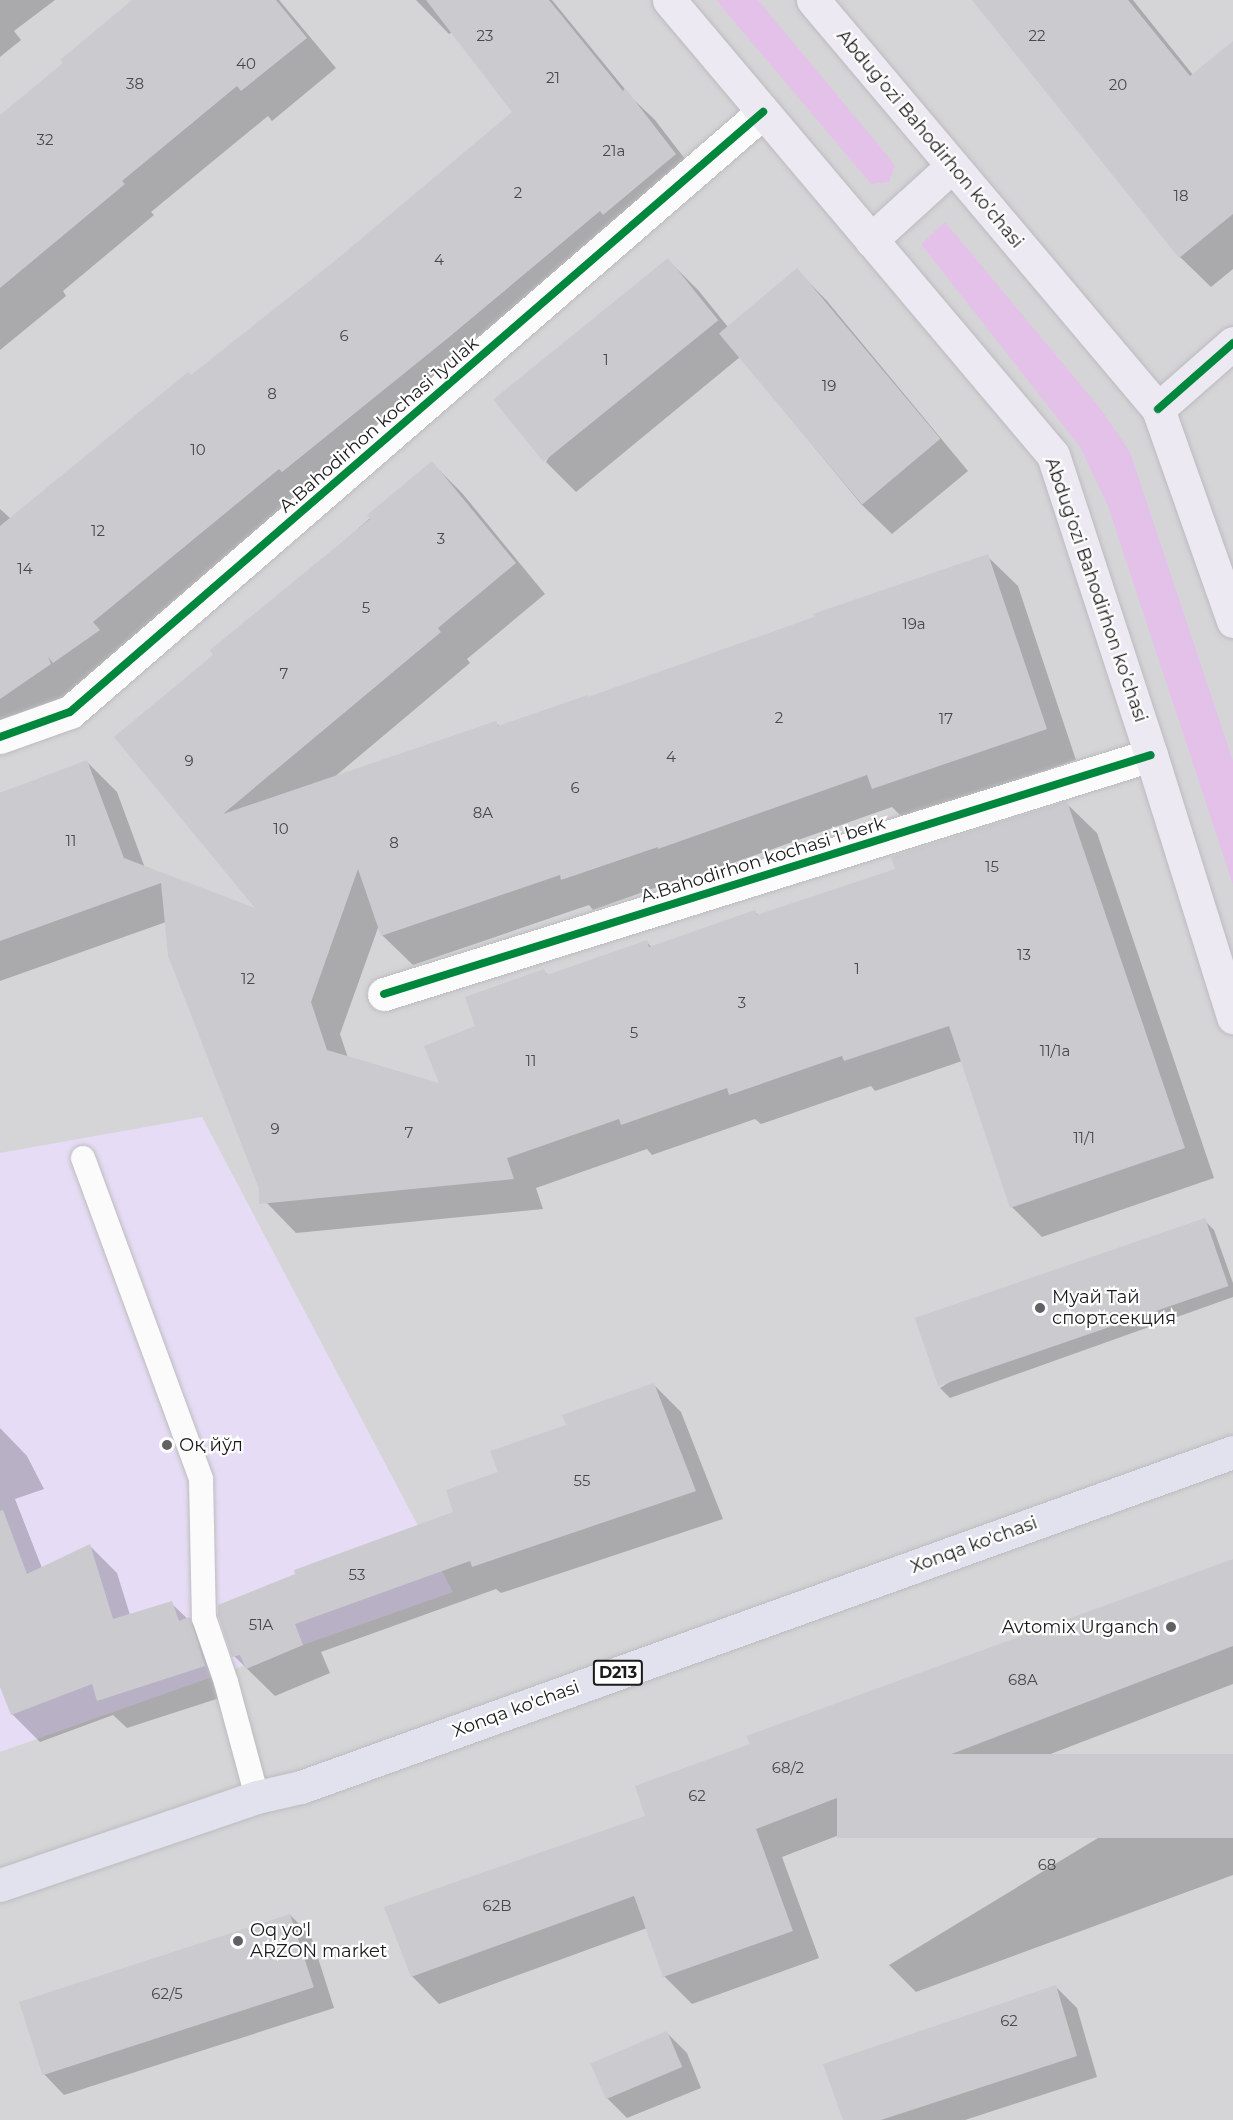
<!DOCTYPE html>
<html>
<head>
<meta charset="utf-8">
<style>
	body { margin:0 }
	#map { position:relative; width:1233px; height:2120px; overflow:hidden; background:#e4e3e9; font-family:Montserrat,sans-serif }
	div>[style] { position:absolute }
	.residential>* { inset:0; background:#d5d5d8; transform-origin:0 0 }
	.education>* { inset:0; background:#e7dcf5 }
	.grass>* { inset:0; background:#e4c1e8 }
	.shadow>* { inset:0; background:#0003 }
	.building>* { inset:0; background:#cbcbcf; transform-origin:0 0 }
	.roads { filter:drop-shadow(0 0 2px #bcbcbf) drop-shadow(0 0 2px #bcbcbf) }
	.lane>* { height:24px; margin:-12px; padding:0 12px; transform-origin:12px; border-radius:12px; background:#fbfbfc }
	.street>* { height:33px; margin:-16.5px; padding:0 16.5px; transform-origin:16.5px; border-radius:16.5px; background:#fbfbfc }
	.secondary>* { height:33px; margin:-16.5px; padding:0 16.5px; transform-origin:16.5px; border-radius:16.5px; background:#ece9f2 }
	.primary>* { height:33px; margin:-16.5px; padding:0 16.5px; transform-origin:16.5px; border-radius:16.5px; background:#e2e2ef }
	.cycleway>* { height:8px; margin:-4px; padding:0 4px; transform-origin:4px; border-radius:4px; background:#00873e }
	.dots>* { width:16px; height:16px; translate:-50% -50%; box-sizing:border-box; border:3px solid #fff; border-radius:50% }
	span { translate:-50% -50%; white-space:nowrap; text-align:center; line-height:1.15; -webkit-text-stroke:4.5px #fff; paint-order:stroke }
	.number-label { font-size:15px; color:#49494a }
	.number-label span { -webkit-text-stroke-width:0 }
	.shield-label span { padding:2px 4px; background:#fff; border:2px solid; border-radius:4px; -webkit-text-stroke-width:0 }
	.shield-label { font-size:16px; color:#1b1b1b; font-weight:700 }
	.street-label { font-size:18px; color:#1b1b1b }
	.poi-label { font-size:18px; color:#1b1b1b }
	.left { translate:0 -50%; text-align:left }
	.right { translate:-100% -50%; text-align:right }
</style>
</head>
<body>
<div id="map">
	<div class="residential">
		<div style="left:0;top:0;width:1233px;height:2120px"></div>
	</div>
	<div class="education">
		<div style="clip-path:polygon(202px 1117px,453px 1592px,0 1752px,0 1153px)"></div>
	</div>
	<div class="grass">
		<div style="clip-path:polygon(716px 0,758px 0,895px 165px,889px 182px,871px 184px)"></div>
		<div style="clip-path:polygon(945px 222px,1100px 408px,1130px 452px,1233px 761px,1233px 885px,1108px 506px,1080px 447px,921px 244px)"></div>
	</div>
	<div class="shadow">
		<div style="clip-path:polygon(0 0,55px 0,14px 31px,21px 40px,0 57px)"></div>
		<div style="clip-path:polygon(145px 0,279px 0,336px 68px,272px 121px,268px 116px,151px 212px,154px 215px,63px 291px,66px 296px,0 350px,0 117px)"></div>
		<div style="clip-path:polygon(416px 0,552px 0,633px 99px,655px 120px,705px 185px,84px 692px,76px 683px,80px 695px,0 732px,0 509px,11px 519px,337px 261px,515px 112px,452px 32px,449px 34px)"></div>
		<div style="clip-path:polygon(974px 0,1133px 0,1193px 75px,1233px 43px,1233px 269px,1211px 287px,1180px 257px)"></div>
		<div style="clip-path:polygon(668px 260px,698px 290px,728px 327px,797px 270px,827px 301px,968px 471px,892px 534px,861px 504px,740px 357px,576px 492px,546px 462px)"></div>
		<div style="clip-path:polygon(432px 463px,462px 493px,545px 594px,467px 659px,470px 663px,332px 779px,496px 723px,500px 727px,589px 699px,987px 556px,1018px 586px,1076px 760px,904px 819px,892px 807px,690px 878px,688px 876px,593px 910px,589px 905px,413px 965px,382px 935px,379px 925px,340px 1034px,348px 1058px,441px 1085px,477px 1027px,544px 971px,549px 976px,647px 942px,652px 948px,755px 912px,759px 916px,897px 870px,1066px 803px,1097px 833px,1214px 1178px,1042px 1237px,1012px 1207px,962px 1061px,875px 1091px,871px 1086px,761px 1124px,755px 1119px,652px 1155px,647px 1149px,536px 1188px,543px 1209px,296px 1233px,266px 1202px,166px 922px,0 981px,0 793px,87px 762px,117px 792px,145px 868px,259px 911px,116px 737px,216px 655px)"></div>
		<div style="clip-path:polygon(1204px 1220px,1214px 1230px,1233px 1283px,1233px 1297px,950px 1398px,940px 1388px)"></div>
		<div style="clip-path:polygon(653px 1384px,681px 1412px,723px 1519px,501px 1593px,496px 1589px,321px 1652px,330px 1673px,275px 1696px,234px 1656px,455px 1513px,568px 1426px)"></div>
		<div style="clip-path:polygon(0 1428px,27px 1456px,44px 1489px,15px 1499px,42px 1568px,89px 1545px,117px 1573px,130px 1615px,171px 1603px,217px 1647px,232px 1694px,127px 1728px,113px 1715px,40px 1742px,12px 1714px,0 1683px)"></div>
		<div style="clip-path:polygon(1233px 1561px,1233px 1684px,782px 1857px,819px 1958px,692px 2004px,664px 1976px,647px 1928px,439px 2004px,412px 1976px,752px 1745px)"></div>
		<div style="clip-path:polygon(1233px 1756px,1233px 1875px,916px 1992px,889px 1965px)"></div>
		<div style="clip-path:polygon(290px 1915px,311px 1936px,334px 2008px,64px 2095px,44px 2074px)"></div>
		<div style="clip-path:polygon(1056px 1987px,1077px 2008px,1097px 2077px,965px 2120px,844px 2120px)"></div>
		<div style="clip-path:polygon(666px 2032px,687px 2053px,701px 2088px,627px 2118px,606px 2097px)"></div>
	</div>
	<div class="building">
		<div style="clip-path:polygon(132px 0,276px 0,307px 38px,241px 91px,237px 86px,122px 181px,125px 184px,0 288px,0 115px,63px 63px,60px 60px)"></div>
		<div style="clip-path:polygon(426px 0,549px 0,623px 91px,625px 88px,676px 154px,603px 215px,600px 211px,448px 338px,282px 472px,279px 469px,93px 622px,100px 630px,53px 663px,48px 657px,51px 664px,0 699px,0 526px,188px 372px,191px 375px,336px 260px,512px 112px)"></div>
		<div style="clip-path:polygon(972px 0,1128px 0,1190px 76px,1233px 41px,1233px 214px,1179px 258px)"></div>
		<div style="left:668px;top:258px;width:80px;height:225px;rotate:51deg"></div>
		<div style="left:797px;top:268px;width:223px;height:102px;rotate:50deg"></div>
		<div style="clip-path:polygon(432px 461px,516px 563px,438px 628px,441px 632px,223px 814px,496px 721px,498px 726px,588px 695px,588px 697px,814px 617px,813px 614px,988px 554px,1047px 729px,872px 789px,867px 775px,658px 849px,658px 847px,561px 880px,560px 875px,381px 936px,358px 869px,311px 1002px,327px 1050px,439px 1083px,424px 1046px,475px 1026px,465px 997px,544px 969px,547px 975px,647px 940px,649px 947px,755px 910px,757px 915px,895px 869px,891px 857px,1067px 801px,1185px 1148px,1010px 1208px,949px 1026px,844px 1061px,842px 1056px,729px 1095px,727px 1088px,621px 1125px,619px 1119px,507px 1158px,514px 1179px,259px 1204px,259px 1189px,168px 956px,161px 883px,0 941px,0 793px,87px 760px,124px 858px,255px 908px,114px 737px,213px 655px,210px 650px,370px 519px,367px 515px)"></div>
		<div style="left:1205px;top:1218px;width:72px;height:307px;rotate:71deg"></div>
		<div style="clip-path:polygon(654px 1383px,696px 1491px,472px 1567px,470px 1561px,295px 1624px,303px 1645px,246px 1669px,240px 1655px,232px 1657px,218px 1615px,218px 1605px,295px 1574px,294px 1570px,453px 1512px,446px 1490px,498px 1472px,490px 1451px,566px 1425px,562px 1415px)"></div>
		<div style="clip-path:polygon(3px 1510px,27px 1574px,90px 1544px,113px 1619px,172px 1601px,179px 1621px,190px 1617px,205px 1666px,97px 1701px,92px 1684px,11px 1715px,0 1687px,0 1511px)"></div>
		<div style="clip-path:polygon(1233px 1559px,1233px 1646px,756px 1829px,793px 1931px,663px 1977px,634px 1896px,411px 1977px,384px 1907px,645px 1816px,635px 1786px,750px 1744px,746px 1736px)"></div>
		<div style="left:1233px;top:1754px;width:84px;height:396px;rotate:90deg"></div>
		<div style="left:290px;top:1914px;width:77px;height:285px;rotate:72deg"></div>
		<div style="clip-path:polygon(1056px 1985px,1077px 2056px,881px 2120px,843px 2120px,823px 2064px)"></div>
		<div style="left:667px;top:2031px;width:39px;height:83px;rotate:67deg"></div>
	</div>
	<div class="roads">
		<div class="lane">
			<div style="left:83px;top:1158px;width:342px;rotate:69.8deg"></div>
			<div style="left:201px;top:1479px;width:139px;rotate:88.8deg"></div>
			<div style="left:204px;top:1618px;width:68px;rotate:71deg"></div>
			<div style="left:226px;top:1682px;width:119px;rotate:74.9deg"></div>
		</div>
		<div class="street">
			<div style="left:0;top:737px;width:74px;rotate:-19.7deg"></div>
			<div style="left:70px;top:712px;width:917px;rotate:-40.89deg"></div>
			<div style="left:384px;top:994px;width:803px;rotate:-17.31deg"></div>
		</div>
		<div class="secondary">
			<div style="left:669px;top:0;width:595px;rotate:49.84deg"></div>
			<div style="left:1053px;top:455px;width:316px;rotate:71.9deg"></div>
			<div style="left:1151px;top:755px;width:275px;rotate:72.6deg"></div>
			<div style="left:813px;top:0;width:535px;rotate:49.85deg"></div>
			<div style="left:1158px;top:409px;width:225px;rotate:70.5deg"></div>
			<div style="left:871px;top:240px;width:110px;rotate:-42.4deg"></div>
			<div style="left:1158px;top:409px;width:100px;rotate:-41.3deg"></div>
		</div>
		<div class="primary">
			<div style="left:0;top:1885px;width:272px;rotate:-18.9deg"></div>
			<div style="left:257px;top:1797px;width:45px;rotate:-12.8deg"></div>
			<div style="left:301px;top:1787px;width:990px;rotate:-19.77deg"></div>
		</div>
	</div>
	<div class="cycleway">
		<div style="left:1158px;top:409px;width:100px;rotate:-41.3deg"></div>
		<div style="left:0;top:737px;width:74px;rotate:-19.7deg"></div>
		<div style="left:70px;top:712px;width:917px;rotate:-40.89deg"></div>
		<div style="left:384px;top:994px;width:803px;rotate:-17.31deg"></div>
	</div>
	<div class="dots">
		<div style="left:1040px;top:1308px;background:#616163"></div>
		<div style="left:167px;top:1445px;background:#616163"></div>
		<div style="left:1171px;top:1627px;background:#616163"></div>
		<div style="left:238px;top:1941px;background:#616163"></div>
	</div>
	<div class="number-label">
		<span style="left:485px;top:36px">23</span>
		<span style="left:1037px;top:36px">22</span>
		<span style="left:246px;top:64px">40</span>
		<span style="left:553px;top:78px">21</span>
		<span style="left:135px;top:84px">38</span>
		<span style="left:1118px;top:85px">20</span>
		<span style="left:45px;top:140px">32</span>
		<span style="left:614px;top:151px">21a</span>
		<span style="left:518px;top:193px">2</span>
		<span style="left:1181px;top:196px">18</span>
		<span style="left:439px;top:260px">4</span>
		<span style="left:344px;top:336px">6</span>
		<span style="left:606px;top:360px">1</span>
		<span style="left:829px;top:386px">19</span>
		<span style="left:272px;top:394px">8</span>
		<span style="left:198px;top:450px">10</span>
		<span style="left:98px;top:531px">12</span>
		<span style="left:441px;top:539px">3</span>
		<span style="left:25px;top:569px">14</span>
		<span style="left:366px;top:608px">5</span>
		<span style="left:914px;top:624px">19a</span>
		<span style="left:284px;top:674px">7</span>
		<span style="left:779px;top:718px">2</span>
		<span style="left:946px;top:719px">17</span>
		<span style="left:671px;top:757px">4</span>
		<span style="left:189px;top:761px">9</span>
		<span style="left:575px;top:788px">6</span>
		<span style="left:483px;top:813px">8A</span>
		<span style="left:281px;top:829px">10</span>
		<span style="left:71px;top:841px">11</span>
		<span style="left:394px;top:843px">8</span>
		<span style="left:992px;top:867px">15</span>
		<span style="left:1024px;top:955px">13</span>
		<span style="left:857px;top:969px">1</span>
		<span style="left:248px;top:979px">12</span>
		<span style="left:742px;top:1003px">3</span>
		<span style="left:634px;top:1033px">5</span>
		<span style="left:1055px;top:1051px">11/1a</span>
		<span style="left:531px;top:1061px">11</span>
		<span style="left:275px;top:1129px">9</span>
		<span style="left:409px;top:1133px">7</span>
		<span style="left:1084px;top:1138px">11/1</span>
		<span style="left:582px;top:1481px">55</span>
		<span style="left:357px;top:1575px">53</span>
		<span style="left:261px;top:1625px">51A</span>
		<span style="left:1023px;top:1680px">68А</span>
		<span style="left:788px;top:1768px">68/2</span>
		<span style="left:697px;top:1796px">62</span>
		<span style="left:1047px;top:1865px">68</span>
		<span style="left:497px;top:1906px">62B</span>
		<span style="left:167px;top:1994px">62/5</span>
		<span style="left:1009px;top:2021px">62</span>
	</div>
	<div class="shield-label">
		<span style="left:618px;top:1673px">D213</span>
	</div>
	<div class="street-label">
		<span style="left:930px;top:139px;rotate:50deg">Abdug’ozi Bahodirhon ko’chasi</span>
		<span style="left:379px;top:425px;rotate:-41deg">A.Bahodirhon kochasi 1yulak</span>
		<span style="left:1096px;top:590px;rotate:71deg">Abdug’ozi Bahodirhon ko’chasi</span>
		<span style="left:763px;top:860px;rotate:-17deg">A.Bahodirhon kochasi 1 berk</span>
		<span style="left:974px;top:1545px;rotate:-20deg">Xonqa ko'chasi</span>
		<span style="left:516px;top:1709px;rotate:-20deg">Xonqa ko'chasi</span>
	</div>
	<div class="poi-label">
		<span class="left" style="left:1052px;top:1308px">Муай Тай<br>спорт.секция</span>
		<span class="left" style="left:179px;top:1445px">Оқ йўл</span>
		<span class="right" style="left:1159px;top:1627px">Avtomix Urganch</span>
		<span class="left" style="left:250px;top:1941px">Oq yo'l<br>ARZON market</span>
	</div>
</div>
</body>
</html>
